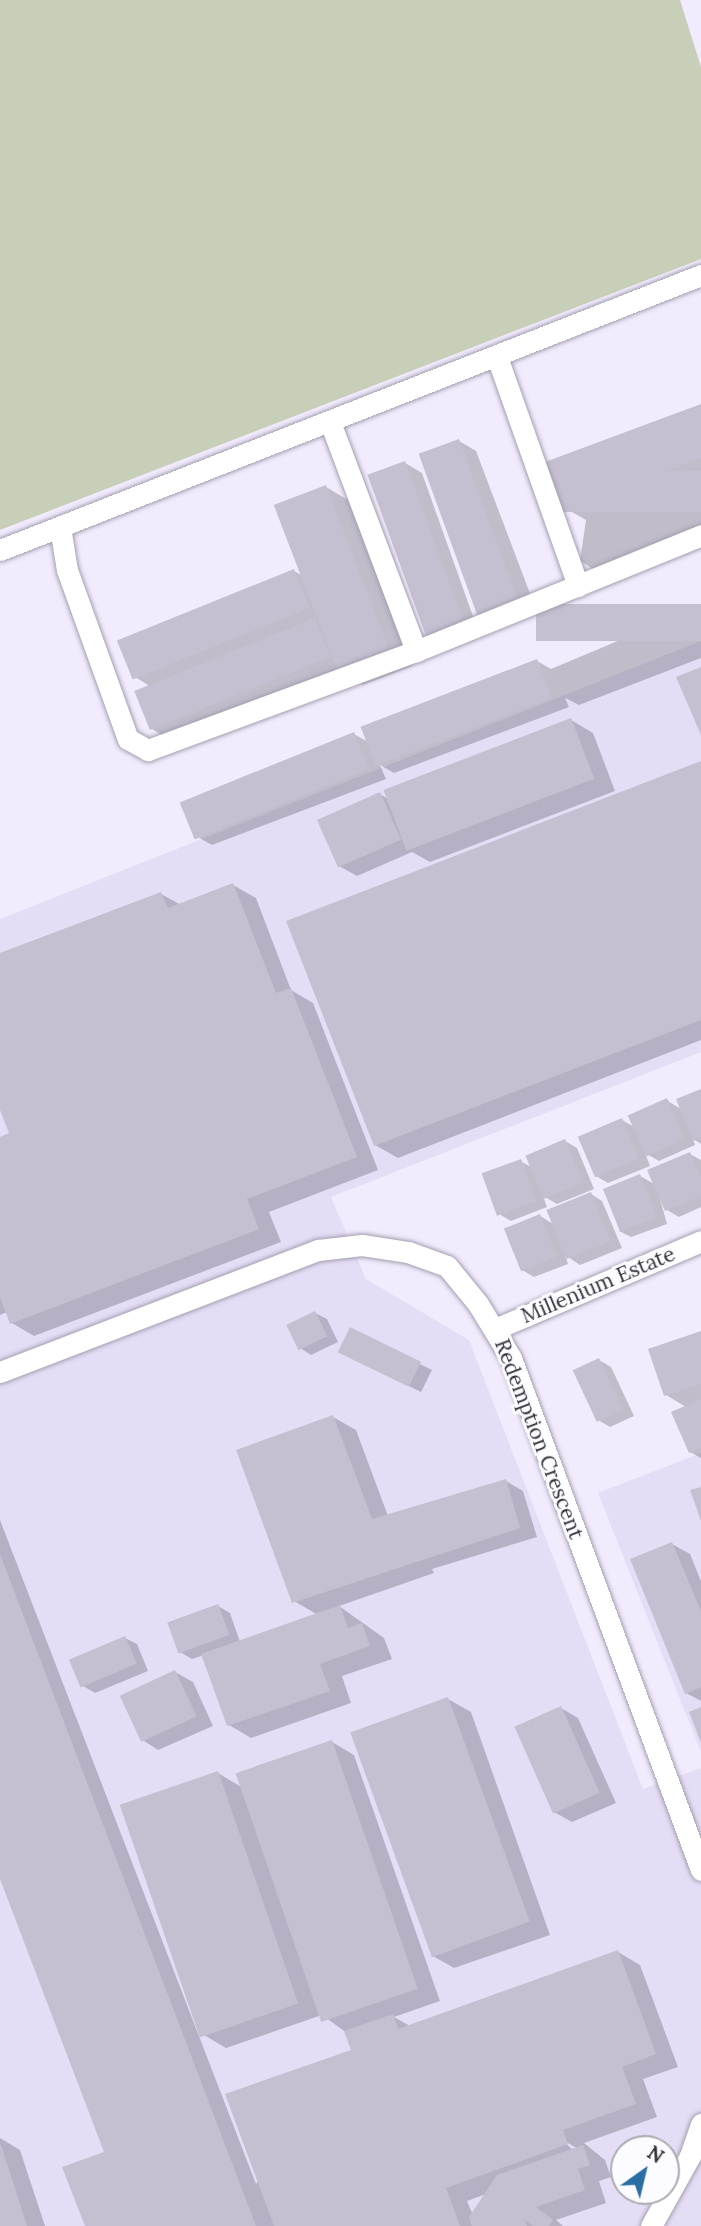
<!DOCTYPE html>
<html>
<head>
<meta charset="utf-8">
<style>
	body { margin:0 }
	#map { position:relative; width:701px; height:2226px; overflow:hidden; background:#f1ebfd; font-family:Lora,serif }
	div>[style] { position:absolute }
	.built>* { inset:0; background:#e5ddf6 }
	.green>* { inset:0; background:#c7cfb8 }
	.shadow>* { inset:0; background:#0003 }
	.building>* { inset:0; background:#c5bfd1; transform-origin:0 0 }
	.roads { filter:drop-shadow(0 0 2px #a49fb0) drop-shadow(0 0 2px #a49fb0) }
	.minor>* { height:21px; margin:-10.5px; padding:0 10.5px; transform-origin:10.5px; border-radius:10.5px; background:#fff }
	span { translate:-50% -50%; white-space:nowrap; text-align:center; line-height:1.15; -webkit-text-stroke:6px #fcfbff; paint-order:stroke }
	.street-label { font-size:21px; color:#343239 }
	.north { position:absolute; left:610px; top:2135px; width:70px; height:70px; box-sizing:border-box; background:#fcfbff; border:2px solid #acabb0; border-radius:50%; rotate:34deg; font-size:19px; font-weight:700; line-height:28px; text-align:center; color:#343239 }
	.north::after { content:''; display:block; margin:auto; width:24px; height:32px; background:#296ea3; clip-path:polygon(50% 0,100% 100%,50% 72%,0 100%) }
</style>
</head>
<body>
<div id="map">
	<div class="built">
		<div style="clip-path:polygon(evenodd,701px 641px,701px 1052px,331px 1197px,366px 1279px,469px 1340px,643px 1789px,701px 1768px,701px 2226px,0 2226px,0 919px,701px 641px,624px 2149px,666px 2149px,666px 2191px,624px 2191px,624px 2149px)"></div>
		<div style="clip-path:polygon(701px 1453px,701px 1752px,598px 1493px)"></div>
	</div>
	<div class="green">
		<div style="clip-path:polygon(0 0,680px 0,701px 67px,701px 259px,0 530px)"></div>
	</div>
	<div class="shadow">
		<div style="clip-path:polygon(701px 406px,701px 529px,597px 571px,580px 561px,586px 520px,563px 507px)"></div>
		<div style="clip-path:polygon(459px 441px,476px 451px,537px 612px,498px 626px)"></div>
		<div style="clip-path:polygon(405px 463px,422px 473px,480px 636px,445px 648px)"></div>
		<div style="clip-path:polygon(326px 487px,348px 500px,413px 666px,363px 685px,341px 672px,169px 739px,152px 729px,151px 687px,132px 675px,294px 571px,303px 576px)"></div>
		<div style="clip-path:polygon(701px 606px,701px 658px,579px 705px,565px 698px,569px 707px,394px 773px,380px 765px,386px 779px,212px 845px,194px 835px,354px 734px,368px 742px,537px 661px,551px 669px)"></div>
		<div style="clip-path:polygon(571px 720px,593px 733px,615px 791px,430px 862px,412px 852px,357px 876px,339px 866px,380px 794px,388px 799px)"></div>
		<div style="clip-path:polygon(701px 762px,701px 1040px,398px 1158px,375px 1145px)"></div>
		<div style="clip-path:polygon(233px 885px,256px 898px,291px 990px,313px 1003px,378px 1170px,269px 1212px,281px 1242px,34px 1336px,12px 1323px,7px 1312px,0 1315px,0 1139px,11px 1134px,0 1105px,0 955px,161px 894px,181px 905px)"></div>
		<div style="clip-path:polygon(701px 1091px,701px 1144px,693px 1139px,695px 1145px,659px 1161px,645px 1153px,650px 1166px,608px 1183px,596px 1176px,622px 1120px,636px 1128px,666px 1100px,681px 1109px)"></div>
		<div style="clip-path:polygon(565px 1141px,577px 1148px,594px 1189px,557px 1204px,543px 1196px,547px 1207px,511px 1221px,499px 1214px,520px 1161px,533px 1168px)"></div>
		<div style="clip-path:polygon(690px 1154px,701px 1160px,701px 1207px,679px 1217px,667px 1210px,657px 1188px,667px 1224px,631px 1237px,619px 1231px,640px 1176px,656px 1185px)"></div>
		<div style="clip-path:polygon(591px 1194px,602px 1201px,622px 1248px,580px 1265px,565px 1255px,568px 1264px,534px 1277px,522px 1270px,540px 1216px,555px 1225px)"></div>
		<div style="clip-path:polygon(315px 1313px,327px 1319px,338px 1342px,311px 1355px,300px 1348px)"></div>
		<div style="clip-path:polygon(351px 1330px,432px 1370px,421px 1392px,352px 1358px)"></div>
		<div style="clip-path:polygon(701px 1333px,701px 1458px,690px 1452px,686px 1407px,666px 1395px)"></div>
		<div style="clip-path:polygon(599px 1360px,611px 1367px,634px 1416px,610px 1427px,598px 1420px)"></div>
		<div style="clip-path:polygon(333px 1417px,356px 1430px,388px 1516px,506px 1481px,523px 1491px,537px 1537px,432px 1569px,434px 1573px,339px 1606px,384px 1638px,392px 1659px,342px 1676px,351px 1703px,251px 1738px,229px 1725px,204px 1655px,192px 1659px,180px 1652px,218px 1606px,230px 1613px,240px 1642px,318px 1615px,294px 1601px)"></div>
		<div style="clip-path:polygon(evenodd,0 1520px,256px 2184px,353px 2051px,347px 2033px,322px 2015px,226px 2048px,204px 2035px,218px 1773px,243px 1788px,332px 1742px,354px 1755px,440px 2001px,394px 2017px,410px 2026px,618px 1952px,640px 1965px,678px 2067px,643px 2079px,657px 2117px,584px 2143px,605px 2160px,611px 2177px,599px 2181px,606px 2203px,556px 2220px,563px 2226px,87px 2226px,106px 2153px,0 1874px,0 1520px,561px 2139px,580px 2150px,573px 2150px,561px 2139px,0 1520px,486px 2194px,473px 2215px,467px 2201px,486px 2194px)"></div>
		<div style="clip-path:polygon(672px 1544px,690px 1554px,701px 1581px,701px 1701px,686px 1693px)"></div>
		<div style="clip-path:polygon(125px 1638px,137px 1644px,148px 1671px,95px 1693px,83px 1686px)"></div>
		<div style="clip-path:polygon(175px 1672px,193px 1682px,213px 1726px,158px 1750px,141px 1739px)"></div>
		<div style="clip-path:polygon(448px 1699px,471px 1712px,550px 1935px,454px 1968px,431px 1955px)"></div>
		<div style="clip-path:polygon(561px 1708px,578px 1718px,616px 1803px,572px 1822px,554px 1812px)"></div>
		<div style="clip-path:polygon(0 2138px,20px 2150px,45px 2226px,0 2226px)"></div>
	</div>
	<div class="building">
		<div style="clip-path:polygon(701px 404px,701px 458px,562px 508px,545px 462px)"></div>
		<div style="left:459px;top:439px;width:175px;height:43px;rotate:70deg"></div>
		<div style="left:405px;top:461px;width:175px;height:40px;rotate:70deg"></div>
		<div style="left:701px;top:471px;width:41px;height:148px;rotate:90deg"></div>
		<div style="left:326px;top:485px;width:180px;height:56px;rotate:69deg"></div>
		<div style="left:294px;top:569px;width:42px;height:191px;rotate:68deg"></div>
		<div style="left:701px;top:604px;width:37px;height:165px;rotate:90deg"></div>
		<div style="left:315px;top:618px;width:42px;height:195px;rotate:68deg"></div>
		<div style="left:537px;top:659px;width:42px;height:189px;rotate:69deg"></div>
		<div style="clip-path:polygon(701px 667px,701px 735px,676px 677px)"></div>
		<div style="left:571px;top:718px;width:65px;height:201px;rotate:69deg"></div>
		<div style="left:354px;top:732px;width:40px;height:188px;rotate:68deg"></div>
		<div style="clip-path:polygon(701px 761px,701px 1020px,374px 1146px,286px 921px)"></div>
		<div style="left:380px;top:792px;width:52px;height:69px;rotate:66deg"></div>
		<div style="clip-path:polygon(233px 883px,276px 993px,291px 988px,357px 1157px,247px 1199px,259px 1229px,10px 1324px,0 1297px,0 1137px,9px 1133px,0 1110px,0 953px,161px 892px,168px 908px)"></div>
		<div style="clip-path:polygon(701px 1089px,701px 1138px,693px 1141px,676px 1099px)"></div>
		<div style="left:667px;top:1098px;width:45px;height:43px;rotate:66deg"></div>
		<div style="left:622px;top:1118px;width:44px;height:48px;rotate:67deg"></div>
		<div style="left:565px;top:1139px;width:47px;height:43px;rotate:67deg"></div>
		<div style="clip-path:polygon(690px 1152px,701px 1176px,701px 1196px,665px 1211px,647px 1170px)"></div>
		<div style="left:521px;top:1159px;width:45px;height:42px;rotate:70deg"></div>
		<div style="left:640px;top:1174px;width:46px;height:40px;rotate:68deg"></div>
		<div style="left:591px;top:1192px;width:53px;height:48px;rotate:68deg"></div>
		<div style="left:540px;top:1214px;width:46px;height:39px;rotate:68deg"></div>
		<div style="left:315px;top:1311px;width:28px;height:32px;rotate:64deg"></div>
		<div style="left:350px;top:1327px;width:79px;height:28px;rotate:26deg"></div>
		<div style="clip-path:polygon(701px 1331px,701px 1384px,664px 1396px,648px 1349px)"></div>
		<div style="left:599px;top:1358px;width:57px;height:29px;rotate:65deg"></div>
		<div style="clip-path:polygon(701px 1399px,701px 1448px,689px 1453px,671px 1412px)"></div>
		<div style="clip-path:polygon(333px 1415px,372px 1519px,506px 1479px,520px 1528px,292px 1603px,236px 1450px)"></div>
		<div style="clip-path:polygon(701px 1487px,701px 1521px,690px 1490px)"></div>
		<div style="clip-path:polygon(672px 1542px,701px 1611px,701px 1687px,685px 1694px,630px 1559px)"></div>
		<div style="clip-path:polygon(0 1554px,256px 2226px,85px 2226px,62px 2167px,104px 2152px,0 1879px)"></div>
		<div style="left:218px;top:1604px;width:33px;height:54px;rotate:70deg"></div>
		<div style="clip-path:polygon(340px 1605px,348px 1628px,362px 1623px,370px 1646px,320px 1664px,330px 1691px,227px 1726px,201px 1654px)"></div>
		<div style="left:125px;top:1636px;width:30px;height:61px;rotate:67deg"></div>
		<div style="left:175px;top:1670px;width:51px;height:61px;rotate:65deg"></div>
		<div style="left:448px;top:1697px;width:239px;height:104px;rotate:70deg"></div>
		<div style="left:561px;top:1706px;width:95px;height:51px;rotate:66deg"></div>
		<div style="clip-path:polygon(701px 1707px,701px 1743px,689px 1712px)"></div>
		<div style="left:332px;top:1740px;width:263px;height:102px;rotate:71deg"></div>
		<div style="left:218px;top:1771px;width:246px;height:104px;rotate:71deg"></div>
		<div style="clip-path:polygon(618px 1950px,656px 2054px,622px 2067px,636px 2104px,563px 2130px,568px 2144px,446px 2188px,460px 2226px,274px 2226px,225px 2094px,351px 2050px,344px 2031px,393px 2014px,398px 2029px)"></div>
		<div style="clip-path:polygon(0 2145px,1px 2145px,27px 2226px,0 2226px)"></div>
		<div style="clip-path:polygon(583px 2145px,590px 2165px,578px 2169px,585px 2190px,536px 2207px,553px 2220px,549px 2226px,533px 2226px,525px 2220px,527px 2226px,472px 2226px,469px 2217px,497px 2175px)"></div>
	</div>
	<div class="roads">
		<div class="minor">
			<div style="left:497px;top:357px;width:243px;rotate:70.5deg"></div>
			<div style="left:330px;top:422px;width:245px;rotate:69.4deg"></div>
			<div style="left:60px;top:527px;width:44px;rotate:80.8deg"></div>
			<div style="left:67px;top:570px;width:180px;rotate:70.2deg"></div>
			<div style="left:128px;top:739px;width:23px;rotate:29deg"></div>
			<div style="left:148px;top:750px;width:286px;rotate:-20.3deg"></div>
			<div style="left:416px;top:651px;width:308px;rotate:-22.1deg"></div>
			<div style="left:0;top:550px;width:753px;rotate:-21.42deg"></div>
			<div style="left:495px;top:1329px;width:224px;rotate:-23.1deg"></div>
			<div style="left:0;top:1372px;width:341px;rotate:-21deg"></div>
			<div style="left:318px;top:1250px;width:44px;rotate:-6.5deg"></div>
			<div style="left:362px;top:1245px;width:47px;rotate:8.7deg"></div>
			<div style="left:408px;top:1252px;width:41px;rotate:19.7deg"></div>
			<div style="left:447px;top:1266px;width:49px;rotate:50.8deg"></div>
			<div style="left:478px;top:1304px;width:63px;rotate:58.6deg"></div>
			<div style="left:511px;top:1358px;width:546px;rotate:69.64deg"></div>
			<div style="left:651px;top:2226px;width:80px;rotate:-60.9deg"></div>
			<div style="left:690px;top:2156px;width:34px;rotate:-71deg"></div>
		</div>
	</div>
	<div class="street-label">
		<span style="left:598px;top:1285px;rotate:-23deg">Millenium Estate</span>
		<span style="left:539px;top:1439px;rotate:69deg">Redemption Crescent</span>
	</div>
	<div class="north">N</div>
</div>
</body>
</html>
